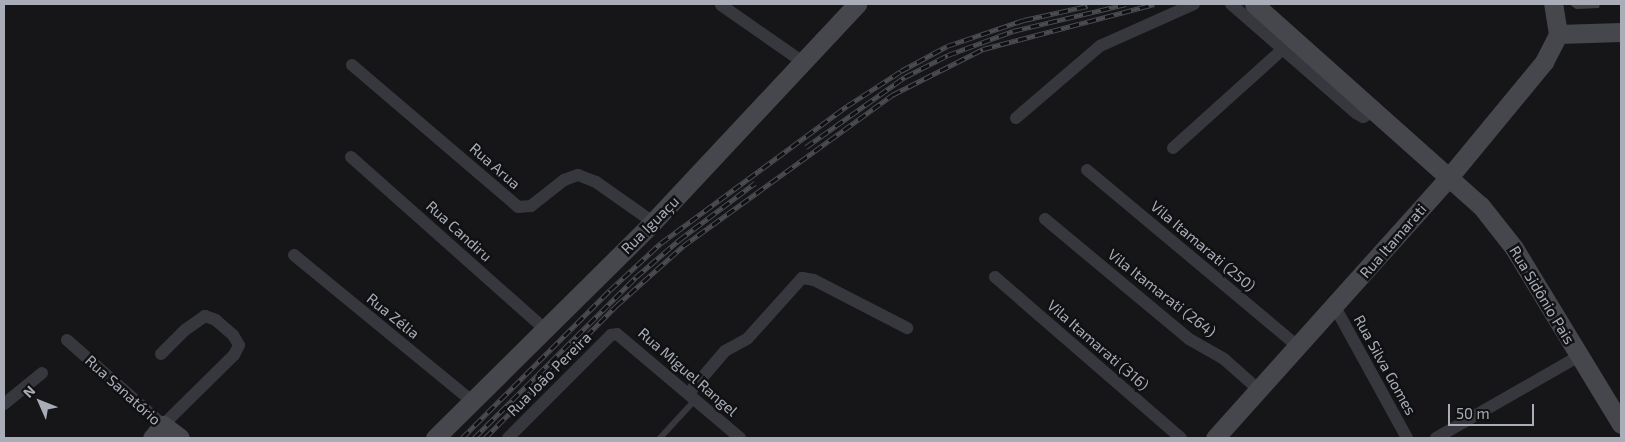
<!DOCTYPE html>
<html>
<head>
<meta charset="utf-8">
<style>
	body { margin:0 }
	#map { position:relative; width:1625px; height:442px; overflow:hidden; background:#161618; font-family:"Exo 2",sans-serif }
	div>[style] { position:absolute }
	.building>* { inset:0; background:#404145 }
	.lane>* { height:6px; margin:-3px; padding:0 3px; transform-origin:3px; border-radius:3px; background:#37383d }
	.street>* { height:12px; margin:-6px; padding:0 6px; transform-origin:6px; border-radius:6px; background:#37383d }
	.secondary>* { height:19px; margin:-9.5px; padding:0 9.5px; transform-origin:9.5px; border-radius:9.5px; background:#45474d }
	.rail>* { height:5px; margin-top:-2.5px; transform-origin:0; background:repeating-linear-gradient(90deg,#111113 0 9px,#4a4c52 0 18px); box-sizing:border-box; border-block:1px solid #4a4c52 }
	span { translate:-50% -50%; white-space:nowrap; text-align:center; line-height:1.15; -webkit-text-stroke:5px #111113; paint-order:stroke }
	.street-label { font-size:15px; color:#a8adb8 }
	.frame { position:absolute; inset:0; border:5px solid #a8adb8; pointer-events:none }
	.north { position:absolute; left:15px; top:377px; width:50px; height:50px; -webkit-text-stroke:4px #111113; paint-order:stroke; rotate:314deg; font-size:14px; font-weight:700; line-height:20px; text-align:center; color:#a8adb8 }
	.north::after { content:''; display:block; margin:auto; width:18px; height:22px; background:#a8adb8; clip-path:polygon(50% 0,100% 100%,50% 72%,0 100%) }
	.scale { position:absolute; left:1448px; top:404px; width:86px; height:22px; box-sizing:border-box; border:2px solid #a8adb8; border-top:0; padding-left:6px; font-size:15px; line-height:18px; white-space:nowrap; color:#a8adb8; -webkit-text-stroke:4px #111113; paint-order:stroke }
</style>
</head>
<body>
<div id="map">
	<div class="building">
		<div style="clip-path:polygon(1569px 4px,1600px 4px,1599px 8px,1576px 9px)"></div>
	</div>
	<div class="lane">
		<div style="left:660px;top:438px;width:50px;rotate:-47.4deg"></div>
	</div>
	<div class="street">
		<div style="left:1231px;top:4px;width:166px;rotate:41.1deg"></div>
		<div style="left:1356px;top:113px;width:8px;rotate:30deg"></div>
		<div style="left:1363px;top:117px;width:14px;rotate:-30deg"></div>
		<div style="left:721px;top:5px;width:101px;rotate:34.9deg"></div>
		<div style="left:352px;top:65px;width:218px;rotate:40.5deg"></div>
		<div style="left:518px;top:207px;width:13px;rotate:-4deg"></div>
		<div style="left:531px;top:206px;width:42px;rotate:-38.2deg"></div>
		<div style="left:564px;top:180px;width:15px;rotate:-20deg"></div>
		<div style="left:578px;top:175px;width:19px;rotate:21deg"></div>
		<div style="left:596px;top:182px;width:70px;rotate:35.1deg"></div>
		<div style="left:1016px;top:118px;width:111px;rotate:-40.6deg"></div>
		<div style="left:1100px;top:46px;width:103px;rotate:-24.1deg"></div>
		<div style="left:1173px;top:148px;width:147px;rotate:-42deg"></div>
		<div style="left:351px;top:157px;width:259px;rotate:41.6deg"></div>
		<div style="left:1087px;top:170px;width:276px;rotate:39.9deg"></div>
		<div style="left:1045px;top:219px;width:187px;rotate:39.8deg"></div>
		<div style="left:1189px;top:339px;width:40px;rotate:29.7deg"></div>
		<div style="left:1224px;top:359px;width:47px;rotate:41.5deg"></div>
		<div style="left:294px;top:255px;width:230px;rotate:39.4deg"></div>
		<div style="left:995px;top:277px;width:246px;rotate:40.9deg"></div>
		<div style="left:1335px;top:307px;width:149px;rotate:61.2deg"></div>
		<div style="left:67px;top:340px;width:128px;rotate:41.5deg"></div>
		<div style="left:163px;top:425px;width:100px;rotate:-44.6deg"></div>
		<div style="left:234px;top:355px;width:11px;rotate:-63deg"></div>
		<div style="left:239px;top:345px;width:12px;rotate:-121deg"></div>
		<div style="left:233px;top:335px;width:23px;rotate:-139deg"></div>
		<div style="left:216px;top:320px;width:12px;rotate:-160deg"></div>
		<div style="left:205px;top:316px;width:24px;rotate:145deg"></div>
		<div style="left:185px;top:330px;width:34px;rotate:135deg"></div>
		<div style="left:689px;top:393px;width:55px;rotate:-49.4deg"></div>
		<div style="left:725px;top:351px;width:26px;rotate:-29deg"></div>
		<div style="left:748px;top:338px;width:81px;rotate:-48deg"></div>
		<div style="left:802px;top:278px;width:12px;rotate:9deg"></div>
		<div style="left:814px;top:280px;width:105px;rotate:27.3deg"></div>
		<div style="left:4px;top:404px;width:49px;rotate:-39.2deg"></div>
		<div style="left:508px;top:438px;width:146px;rotate:-45deg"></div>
		<div style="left:611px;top:335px;width:6px;rotate:-9deg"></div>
		<div style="left:617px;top:334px;width:161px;rotate:40.2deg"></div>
		<div style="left:1436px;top:438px;width:165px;rotate:-29.8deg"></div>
	</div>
	<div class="secondary">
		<div style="left:1254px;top:4px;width:304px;rotate:41.7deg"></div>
		<div style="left:1481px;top:206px;width:53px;rotate:51.8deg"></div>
		<div style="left:1514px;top:248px;width:206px;rotate:58.7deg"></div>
		<div style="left:1558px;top:34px;width:63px;rotate:-1.8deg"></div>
		<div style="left:152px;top:438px;width:17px;rotate:-50deg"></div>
		<div style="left:163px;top:425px;width:21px;rotate:37deg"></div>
		<div style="left:435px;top:438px;width:307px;rotate:-44.7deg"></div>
		<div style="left:653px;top:222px;width:299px;rotate:-46.9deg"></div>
		<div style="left:1215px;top:438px;width:352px;rotate:-48.1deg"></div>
		<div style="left:1450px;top:176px;width:148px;rotate:-50.5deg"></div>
		<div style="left:1544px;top:62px;width:31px;rotate:-63deg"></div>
		<div style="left:1558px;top:34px;width:30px;rotate:-99deg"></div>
	</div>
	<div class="rail">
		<div style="left:806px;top:147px;width:121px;rotate:-35.3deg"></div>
		<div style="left:905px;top:77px;width:48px;rotate:-27.1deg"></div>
		<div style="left:948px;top:55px;width:69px;rotate:-20.3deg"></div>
		<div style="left:1013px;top:31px;width:116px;rotate:-13.4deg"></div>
		<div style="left:462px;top:438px;width:209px;rotate:-45deg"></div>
		<div style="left:610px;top:290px;width:69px;rotate:-42.7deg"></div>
		<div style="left:661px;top:243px;width:231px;rotate:-36.4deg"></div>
		<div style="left:847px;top:106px;width:64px;rotate:-32.9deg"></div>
		<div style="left:901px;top:71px;width:52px;rotate:-28.5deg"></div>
		<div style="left:947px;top:46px;width:81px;rotate:-18.7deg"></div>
		<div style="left:1024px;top:20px;width:65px;rotate:-12.5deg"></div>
		<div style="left:474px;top:438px;width:228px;rotate:-44.8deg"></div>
		<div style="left:636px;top:277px;width:57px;rotate:-40.7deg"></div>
		<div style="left:679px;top:240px;width:95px;rotate:-36.9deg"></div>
		<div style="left:485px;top:438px;width:186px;rotate:-45.2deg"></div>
		<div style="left:616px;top:306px;width:90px;rotate:-41.8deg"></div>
		<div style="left:683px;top:246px;width:258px;rotate:-35.8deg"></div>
		<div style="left:892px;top:95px;width:102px;rotate:-26.8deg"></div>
		<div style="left:983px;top:49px;width:177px;rotate:-14.7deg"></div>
	</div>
	<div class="street-label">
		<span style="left:495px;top:166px;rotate:41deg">Rua Arua</span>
		<span style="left:650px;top:225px;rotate:-45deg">Rua Iguaçu</span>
		<span style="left:459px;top:231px;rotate:42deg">Rua Candiru</span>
		<span style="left:1393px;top:241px;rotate:-49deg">Rua Itamarati</span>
		<span style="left:1203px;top:246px;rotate:40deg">Vila Itamarati (250)</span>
		<span style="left:1162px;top:293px;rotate:38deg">Vila Itamarati (264)</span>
		<span style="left:1542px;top:295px;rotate:59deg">Rua Sidônio Pais</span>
		<span style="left:393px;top:316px;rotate:39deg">Rua Zélia</span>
		<span style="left:1098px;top:345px;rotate:41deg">Vila Itamarati (316)</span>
		<span style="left:1385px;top:365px;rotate:61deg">Rua Silva Gomes</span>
		<span style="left:688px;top:372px;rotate:41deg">Rua Miguel Rangel</span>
		<span style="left:549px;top:374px;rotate:-45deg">Rua João Pereira</span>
		<span style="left:123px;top:390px;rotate:42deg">Rua Sanatório</span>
	</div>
	<div class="frame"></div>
	<div class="north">N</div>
	<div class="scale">50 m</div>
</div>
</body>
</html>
